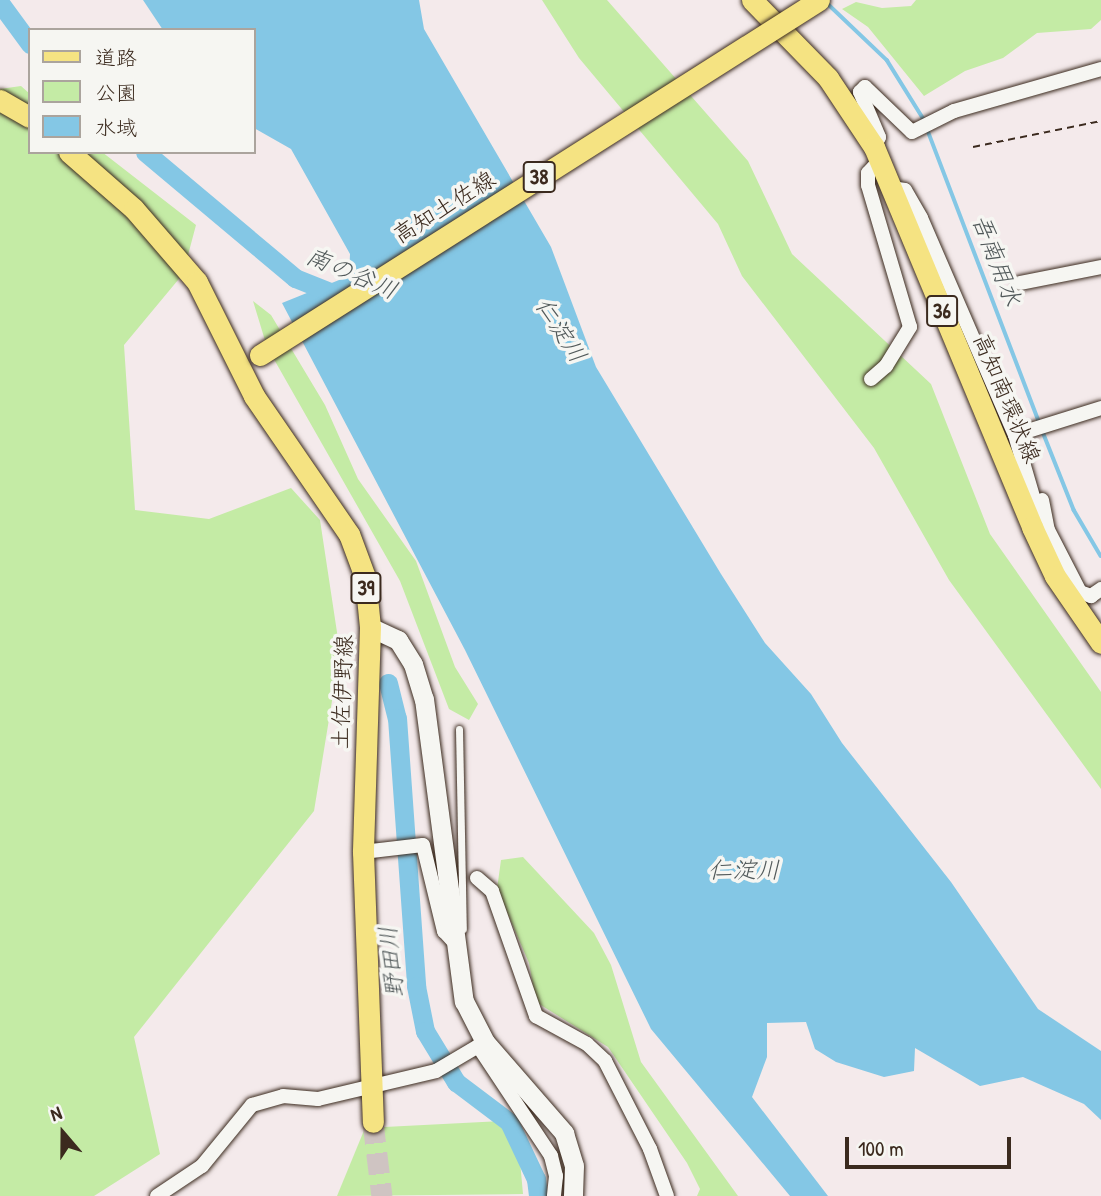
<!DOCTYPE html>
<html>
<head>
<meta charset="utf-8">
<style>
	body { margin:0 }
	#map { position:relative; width:1101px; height:1196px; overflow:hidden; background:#f4eaeb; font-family:"Patrick Hand","Klee One",sans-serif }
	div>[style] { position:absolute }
	.green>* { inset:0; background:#c4eba5 }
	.water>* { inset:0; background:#84c7e5 }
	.stream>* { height:3.5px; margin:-1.75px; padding:0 1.75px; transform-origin:1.75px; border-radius:1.75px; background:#84c7e5 }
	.river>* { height:19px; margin:-9.5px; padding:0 9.5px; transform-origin:9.5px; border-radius:9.5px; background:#84c7e5 }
	.primary-tunnel>* { height:21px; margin-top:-10.5px; transform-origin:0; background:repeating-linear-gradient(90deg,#cfc4c2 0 21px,transparent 0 31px) }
	.path>* { height:2px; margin-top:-1px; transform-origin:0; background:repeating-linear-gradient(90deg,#3b2a1e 0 7px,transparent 0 12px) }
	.roads { filter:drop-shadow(0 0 2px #3b2a1e) drop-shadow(0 0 2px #3b2a1e) }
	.lane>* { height:7px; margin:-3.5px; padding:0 3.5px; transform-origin:3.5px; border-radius:3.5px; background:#f6f6f2 }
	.street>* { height:14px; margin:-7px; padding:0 7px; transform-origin:7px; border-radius:7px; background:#f6f6f2 }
	.secondary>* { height:19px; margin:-9.5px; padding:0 9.5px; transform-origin:9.5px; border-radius:9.5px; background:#f6f6f2 }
	.primary>* { height:21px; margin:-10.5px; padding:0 10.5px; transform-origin:10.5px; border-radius:10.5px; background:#f5e382 }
	.bridges { filter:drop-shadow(0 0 2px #3b2a1e) drop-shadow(0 0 2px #3b2a1e) }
	.primary-bridge>* { height:21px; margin:-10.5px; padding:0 10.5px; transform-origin:10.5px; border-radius:10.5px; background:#f5e382 }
	span { translate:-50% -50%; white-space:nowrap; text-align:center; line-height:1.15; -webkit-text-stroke:7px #f6f6f2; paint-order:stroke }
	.shield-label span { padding:2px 5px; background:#f6f6f2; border:2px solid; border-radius:5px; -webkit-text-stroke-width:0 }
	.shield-label { font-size:21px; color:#3b2a1e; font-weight:700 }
	.street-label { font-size:23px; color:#3b2a1e }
	.water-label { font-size:24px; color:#51595a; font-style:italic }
	.legend { position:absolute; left:28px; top:28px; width:228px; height:126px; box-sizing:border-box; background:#f6f6f2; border:2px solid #aba49d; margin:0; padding:9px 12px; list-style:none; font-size:21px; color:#3b2a1e }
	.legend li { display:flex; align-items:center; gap:14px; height:35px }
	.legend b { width:35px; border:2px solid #aba49d }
	.north { position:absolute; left:28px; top:1098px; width:70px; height:70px; -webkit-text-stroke:5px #f6f6f2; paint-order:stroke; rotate:340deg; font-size:19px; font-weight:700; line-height:28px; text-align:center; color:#3b2a1e }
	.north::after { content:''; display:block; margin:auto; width:24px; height:32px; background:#3b2a1e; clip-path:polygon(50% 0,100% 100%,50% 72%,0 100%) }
	.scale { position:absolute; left:845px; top:1137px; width:166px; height:32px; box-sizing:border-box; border:4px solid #3b2a1e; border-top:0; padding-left:9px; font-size:21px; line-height:24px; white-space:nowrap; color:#3b2a1e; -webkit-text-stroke:5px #f6f6f2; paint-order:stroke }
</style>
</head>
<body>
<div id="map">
	<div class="green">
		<div style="clip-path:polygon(542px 0,607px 0,748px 161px,792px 254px,931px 384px,990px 534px,1101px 692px,1101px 789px,949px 580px,874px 448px,742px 276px,718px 224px,579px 58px)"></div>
		<div style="clip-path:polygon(916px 0,1101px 0,1101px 20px,1091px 29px,1037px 33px,1003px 58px,965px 71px,924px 96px,868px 27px,842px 9px,856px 2px,882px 8px,911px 6px)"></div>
		<div style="clip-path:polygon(21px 86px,30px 94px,30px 152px,102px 152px,196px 225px,183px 274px,124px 345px,135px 510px,209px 519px,291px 488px,320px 520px,340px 652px,314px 811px,134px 1037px,160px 1154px,94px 1196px,0 1196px,0 89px)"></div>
		<div style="clip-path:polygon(253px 301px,271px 315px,325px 405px,358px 479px,416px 561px,455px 667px,478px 704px,469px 720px,449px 709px,400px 581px,267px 347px)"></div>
		<div style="clip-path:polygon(523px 857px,594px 933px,611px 965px,641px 1062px,738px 1196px,697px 1196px,700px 1189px,687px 1163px,608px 1047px,536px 1002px,529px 963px,497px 889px,501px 860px)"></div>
		<div style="clip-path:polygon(502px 1121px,519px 1150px,523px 1194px,337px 1196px,365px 1128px)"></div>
	</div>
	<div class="water">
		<div style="clip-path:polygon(143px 0,419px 0,424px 29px,551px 247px,596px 367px,721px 574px,765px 643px,811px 694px,842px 743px,951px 882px,1038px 1009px,1101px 1051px,1101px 1120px,1084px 1104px,1023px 1077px,980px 1086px,915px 1048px,914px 1071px,884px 1077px,836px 1062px,815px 1049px,806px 1022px,767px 1023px,767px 1057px,752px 1097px,828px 1196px,790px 1196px,651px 1029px,465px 650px,282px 303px,349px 276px,350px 254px,291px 149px,254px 128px,254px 30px,163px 30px)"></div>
	</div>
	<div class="stream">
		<div style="left:825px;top:1px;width:86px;rotate:43.6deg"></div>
		<div style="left:887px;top:60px;width:72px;rotate:58.1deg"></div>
		<div style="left:927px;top:128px;width:315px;rotate:69.1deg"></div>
		<div style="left:1043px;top:432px;width:84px;rotate:68.3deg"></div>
		<div style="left:1074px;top:510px;width:53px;rotate:59.6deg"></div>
	</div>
	<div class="river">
		<div style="left:0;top:3px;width:51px;rotate:53.8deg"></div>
		<div style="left:145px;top:152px;width:196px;rotate:40deg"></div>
		<div style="left:295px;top:278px;width:54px;rotate:21.8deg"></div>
		<div style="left:388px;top:683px;width:36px;rotate:76deg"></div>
		<div style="left:397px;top:718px;width:269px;rotate:85.9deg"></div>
		<div style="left:416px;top:986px;width:46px;rotate:78.7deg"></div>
		<div style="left:425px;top:1031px;width:60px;rotate:58.7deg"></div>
		<div style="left:456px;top:1082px;width:66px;rotate:37deg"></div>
		<div style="left:509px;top:1122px;width:63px;rotate:64.7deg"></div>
		<div style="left:536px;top:1179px;width:17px;rotate:83deg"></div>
	</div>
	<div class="primary-tunnel">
		<div style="left:373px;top:1122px;width:75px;rotate:83.1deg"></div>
	</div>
	<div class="path">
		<div style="left:973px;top:147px;width:131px;rotate:-11.5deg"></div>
	</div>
	<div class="roads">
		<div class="lane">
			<div style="left:459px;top:729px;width:200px;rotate:88.9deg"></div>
		</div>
		<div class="street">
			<div style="left:874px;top:147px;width:11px;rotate:-63deg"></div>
			<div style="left:879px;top:137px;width:49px;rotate:-112.9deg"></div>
			<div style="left:860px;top:92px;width:7px;rotate:-45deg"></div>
			<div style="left:865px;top:87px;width:65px;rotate:43.8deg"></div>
			<div style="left:912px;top:132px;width:47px;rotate:-26.6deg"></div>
			<div style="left:954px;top:111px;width:153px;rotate:-15.9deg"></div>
			<div style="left:891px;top:188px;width:14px;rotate:8deg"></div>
			<div style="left:905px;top:190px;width:32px;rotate:60deg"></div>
			<div style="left:921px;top:218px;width:236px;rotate:66.6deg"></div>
			<div style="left:1015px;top:435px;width:75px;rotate:73.7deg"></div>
			<div style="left:1036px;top:507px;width:18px;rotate:103deg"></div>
			<div style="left:1020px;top:283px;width:83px;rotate:-11.2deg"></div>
			<div style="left:871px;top:379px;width:20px;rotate:-41deg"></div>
			<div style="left:886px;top:366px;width:46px;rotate:-58.4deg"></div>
			<div style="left:910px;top:327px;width:148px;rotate:-106.5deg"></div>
			<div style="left:868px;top:185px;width:12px;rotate:-90deg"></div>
			<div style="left:868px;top:173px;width:18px;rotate:-47deg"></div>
			<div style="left:1015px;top:435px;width:90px;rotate:-17.4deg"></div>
			<div style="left:1042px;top:500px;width:31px;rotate:79deg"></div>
			<div style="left:1048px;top:530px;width:70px;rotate:62.7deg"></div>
			<div style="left:1080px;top:592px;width:12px;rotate:20deg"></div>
			<div style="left:1091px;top:596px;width:12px;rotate:-35deg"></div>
			<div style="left:363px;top:852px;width:60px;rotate:-6.7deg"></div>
			<div style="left:423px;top:845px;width:89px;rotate:76.3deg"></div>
			<div style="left:444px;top:931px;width:13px;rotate:48deg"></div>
			<div style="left:477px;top:878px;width:20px;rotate:41deg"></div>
			<div style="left:492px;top:891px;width:133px;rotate:70.6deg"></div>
			<div style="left:536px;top:1016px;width:58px;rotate:28.8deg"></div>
			<div style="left:587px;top:1044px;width:25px;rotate:43deg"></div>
			<div style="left:605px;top:1061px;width:99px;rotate:62.9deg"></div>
			<div style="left:650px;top:1149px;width:50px;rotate:70.1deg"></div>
			<div style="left:478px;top:1046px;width:132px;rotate:56.4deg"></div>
			<div style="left:551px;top:1156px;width:21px;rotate:76deg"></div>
			<div style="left:556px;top:1176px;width:20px;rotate:96deg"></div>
			<div style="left:157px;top:1196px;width:54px;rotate:-33.7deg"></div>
			<div style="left:202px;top:1166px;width:79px;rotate:-50.7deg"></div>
			<div style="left:252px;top:1105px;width:32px;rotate:-16deg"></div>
			<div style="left:283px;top:1096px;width:35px;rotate:5deg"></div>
			<div style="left:318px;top:1099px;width:121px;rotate:-13.3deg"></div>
			<div style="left:436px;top:1071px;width:57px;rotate:-30.6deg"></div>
		</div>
		<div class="secondary">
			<div style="left:370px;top:627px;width:31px;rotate:25deg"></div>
			<div style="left:398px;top:640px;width:28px;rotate:58deg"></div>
			<div style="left:413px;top:664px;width:37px;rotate:73deg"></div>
			<div style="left:424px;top:699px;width:305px;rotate:82.5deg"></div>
			<div style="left:464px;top:1001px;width:46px;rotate:62.9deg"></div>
			<div style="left:485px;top:1042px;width:121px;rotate:49deg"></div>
			<div style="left:564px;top:1133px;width:34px;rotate:73deg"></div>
			<div style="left:574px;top:1166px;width:30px;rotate:92deg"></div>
		</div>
		<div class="primary">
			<div style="left:752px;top:0;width:109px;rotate:45.7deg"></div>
			<div style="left:828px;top:78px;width:83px;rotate:56.3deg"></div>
			<div style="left:874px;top:147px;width:412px;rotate:67.4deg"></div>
			<div style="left:1032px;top:527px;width:54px;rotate:64.9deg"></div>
			<div style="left:1055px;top:576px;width:81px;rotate:55.5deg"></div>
			<div style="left:0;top:100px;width:34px;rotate:30deg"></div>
			<div style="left:69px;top:152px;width:86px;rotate:41.2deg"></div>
			<div style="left:134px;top:209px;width:96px;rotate:49.2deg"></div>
			<div style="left:197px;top:282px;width:127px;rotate:63.4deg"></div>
			<div style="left:254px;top:396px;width:168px;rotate:55.5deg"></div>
			<div style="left:349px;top:534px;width:46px;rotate:69.6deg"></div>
			<div style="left:365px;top:577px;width:50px;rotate:84.3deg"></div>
			<div style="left:370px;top:627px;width:225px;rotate:91.8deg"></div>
			<div style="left:363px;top:852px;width:270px;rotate:87.9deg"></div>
		</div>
	</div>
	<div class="bridges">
		<div class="primary-bridge">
			<div style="left:260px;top:355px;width:662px;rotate:-32.42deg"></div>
		</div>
	</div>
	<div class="shield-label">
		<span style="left:539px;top:177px">38</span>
		<span style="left:942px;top:311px">36</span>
		<span style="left:366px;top:588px">39</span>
	</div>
	<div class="street-label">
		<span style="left:444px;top:207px;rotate:-32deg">高知土佐線</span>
		<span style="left:1007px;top:398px;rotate:67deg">高知南環状線</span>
		<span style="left:342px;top:692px;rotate:-88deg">土佐伊野線</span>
	</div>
	<div class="water-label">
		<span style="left:997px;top:260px;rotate:69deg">吾南用水</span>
		<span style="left:352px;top:273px;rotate:23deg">南の谷川</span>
		<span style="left:561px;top:330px;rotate:57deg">仁淀川</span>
		<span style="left:744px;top:870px">仁淀川</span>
		<span style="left:391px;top:962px;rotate:-96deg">野田川</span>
	</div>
	<ul class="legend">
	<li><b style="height:9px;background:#f5e382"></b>道路</li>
	<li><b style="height:19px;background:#c4eba5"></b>公園</li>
	<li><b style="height:19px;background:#84c7e5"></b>水域</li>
	</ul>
	<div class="north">N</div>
	<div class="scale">100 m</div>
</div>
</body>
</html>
